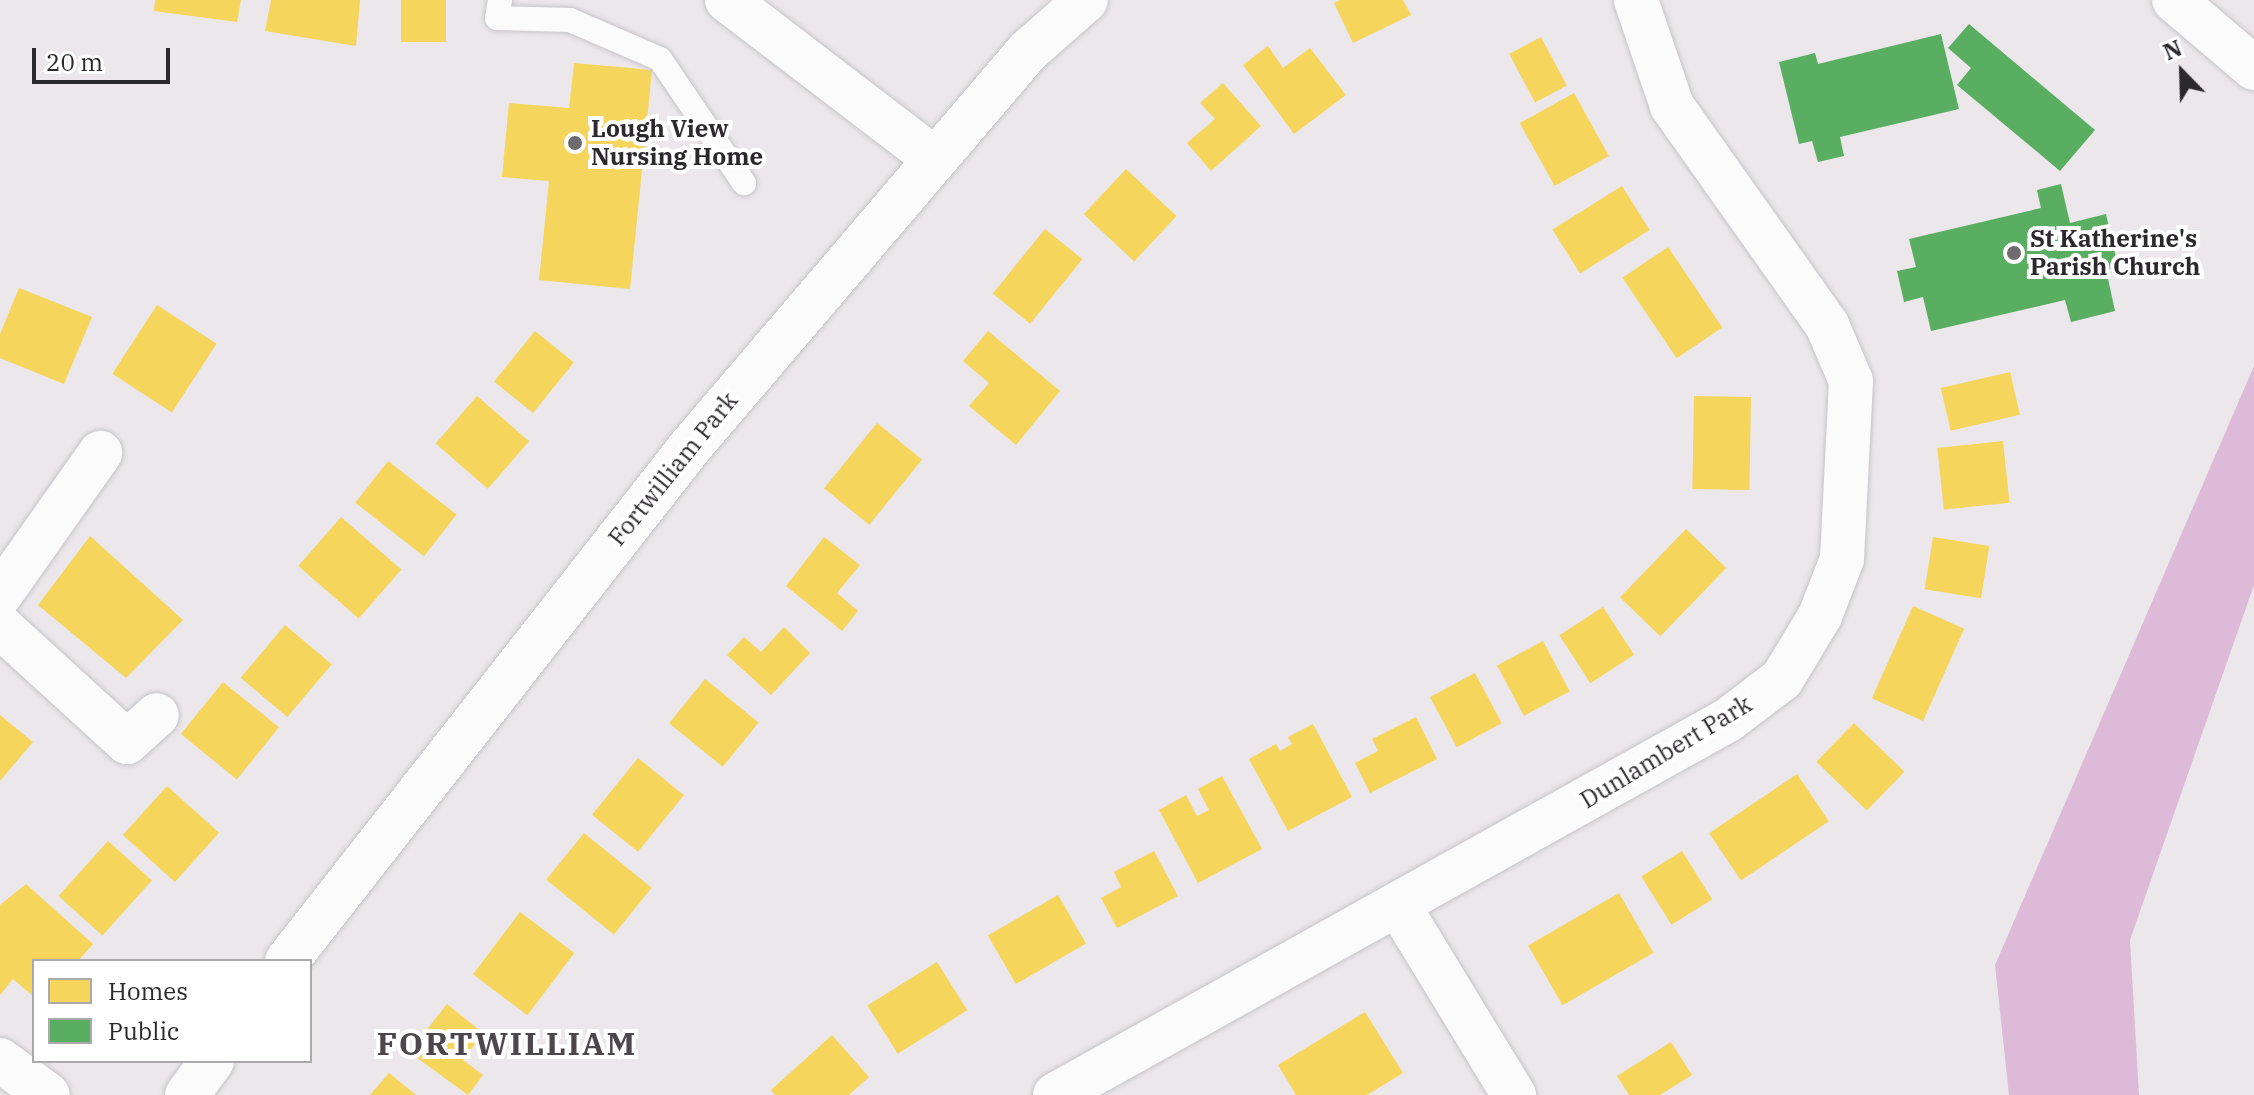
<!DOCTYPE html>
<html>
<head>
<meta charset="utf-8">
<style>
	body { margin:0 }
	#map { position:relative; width:2254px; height:1095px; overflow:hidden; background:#ebe7eb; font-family:"IBM Plex Serif",serif }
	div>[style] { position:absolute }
	.forest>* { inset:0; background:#ddbbd8 }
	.homes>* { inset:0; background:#f6d55c; transform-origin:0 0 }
	.public>* { inset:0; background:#5aae61 }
	.roads { filter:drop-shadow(0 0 2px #c7c4c7) drop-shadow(0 0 2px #c7c4c7) }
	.lane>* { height:24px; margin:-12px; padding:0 12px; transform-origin:12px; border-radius:12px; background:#fcfbfc }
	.street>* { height:44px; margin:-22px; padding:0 22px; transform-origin:22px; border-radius:22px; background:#fcfbfc }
	.secondary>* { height:44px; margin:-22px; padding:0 22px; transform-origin:22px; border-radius:22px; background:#fcfbfc }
	.dots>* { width:22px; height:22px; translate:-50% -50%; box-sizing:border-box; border:4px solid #fff; border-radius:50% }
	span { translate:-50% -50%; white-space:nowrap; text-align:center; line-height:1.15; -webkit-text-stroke:8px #fff; paint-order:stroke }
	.poi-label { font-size:24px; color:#2c292c; font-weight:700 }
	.left { translate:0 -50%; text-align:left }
	.street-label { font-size:24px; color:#2c292c }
	.district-label { font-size:32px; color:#4d474c; font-weight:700; letter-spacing:2px }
	.legend { position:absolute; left:32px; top:959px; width:280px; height:104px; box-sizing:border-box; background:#fff; border:2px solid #aba9ab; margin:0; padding:10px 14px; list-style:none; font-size:24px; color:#2c292c }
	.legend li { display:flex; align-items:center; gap:16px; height:40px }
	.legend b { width:40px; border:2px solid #aba9ab }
	.north { position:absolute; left:2142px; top:32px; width:80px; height:80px; -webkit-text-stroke:6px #fff; paint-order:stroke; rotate:337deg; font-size:22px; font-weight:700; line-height:32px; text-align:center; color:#2c292c }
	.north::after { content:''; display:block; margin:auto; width:28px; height:36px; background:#2c292c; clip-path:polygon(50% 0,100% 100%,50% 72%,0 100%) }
	.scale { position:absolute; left:32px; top:48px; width:138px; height:36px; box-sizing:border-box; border:4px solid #2c292c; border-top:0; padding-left:10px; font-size:24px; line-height:28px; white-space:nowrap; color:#2c292c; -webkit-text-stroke:6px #fff; paint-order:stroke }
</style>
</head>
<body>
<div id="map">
	<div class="forest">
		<div style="clip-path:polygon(2254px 366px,2254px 585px,2130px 940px,2139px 1095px,2009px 1095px,1995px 965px)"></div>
	</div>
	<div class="homes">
		<div style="clip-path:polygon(155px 0,241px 0,237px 22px,154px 11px)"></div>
		<div style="clip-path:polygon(271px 0,360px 0,356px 46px,265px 31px)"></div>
		<div style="left:401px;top:0;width:45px;height:42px"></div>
		<div style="clip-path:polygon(1340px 0,1403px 0,1411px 15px,1353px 43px,1334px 3px)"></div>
		<div style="left:1541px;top:37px;width:55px;height:36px;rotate:62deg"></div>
		<div style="clip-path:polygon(1268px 46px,1283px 68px,1310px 48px,1346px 95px,1294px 134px,1243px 65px)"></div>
		<div style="clip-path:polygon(574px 63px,652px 70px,630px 289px,539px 280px,549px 181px,502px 177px,509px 103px,569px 108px)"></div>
		<div style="clip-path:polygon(1223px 83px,1261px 126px,1211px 171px,1187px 143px,1215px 119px,1200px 103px)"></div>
		<div style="left:1574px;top:93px;width:72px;height:62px;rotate:61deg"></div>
		<div style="left:1126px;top:169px;width:69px;height:62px;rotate:43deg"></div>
		<div style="left:1622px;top:186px;width:52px;height:82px;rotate:58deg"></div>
		<div style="left:1045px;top:229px;width:48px;height:83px;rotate:39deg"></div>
		<div style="left:1668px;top:247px;width:97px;height:55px;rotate:56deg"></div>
		<div style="clip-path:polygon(19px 288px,92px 317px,64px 384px,0 358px,0 334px)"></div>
		<div style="left:157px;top:305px;width:71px;height:82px;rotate:33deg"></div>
		<div style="left:535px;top:331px;width:50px;height:65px;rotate:39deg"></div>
		<div style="clip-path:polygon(988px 331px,1060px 391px,1016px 445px,969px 406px,989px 383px,963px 361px)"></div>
		<div style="left:2010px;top:372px;width:44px;height:71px;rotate:77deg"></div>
		<div style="left:477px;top:396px;width:69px;height:63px;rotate:41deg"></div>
		<div style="left:1694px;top:396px;width:57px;height:93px;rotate:1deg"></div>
		<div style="left:877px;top:423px;width:58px;height:84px;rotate:39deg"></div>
		<div style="left:2003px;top:441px;width:62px;height:66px;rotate:84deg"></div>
		<div style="left:388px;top:461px;width:87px;height:53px;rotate:38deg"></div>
		<div style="left:341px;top:517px;width:80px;height:65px;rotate:41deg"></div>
		<div style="left:1686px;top:529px;width:56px;height:95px;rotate:44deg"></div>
		<div style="clip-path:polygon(90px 536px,183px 620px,126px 678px,38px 605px)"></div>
		<div style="clip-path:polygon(824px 537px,860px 565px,837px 593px,858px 611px,842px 631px,786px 586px)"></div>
		<div style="left:1933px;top:537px;width:57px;height:53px;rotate:9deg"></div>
		<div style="left:1913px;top:606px;width:56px;height:101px;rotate:24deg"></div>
		<div style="left:1603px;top:607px;width:57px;height:52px;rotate:57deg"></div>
		<div style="left:285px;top:625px;width:61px;height:69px;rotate:40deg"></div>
		<div style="clip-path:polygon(784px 627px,810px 653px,771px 695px,727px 655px,744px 637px,761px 652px)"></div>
		<div style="left:1543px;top:641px;width:57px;height:52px;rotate:62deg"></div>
		<div style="left:1475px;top:673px;width:57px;height:51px;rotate:62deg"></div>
		<div style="left:705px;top:679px;width:69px;height:57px;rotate:39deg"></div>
		<div style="left:223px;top:682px;width:72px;height:67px;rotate:39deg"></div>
		<div style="clip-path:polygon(0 715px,33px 742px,0 781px)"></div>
		<div style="clip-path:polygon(1416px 717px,1437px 759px,1370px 793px,1355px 763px,1378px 751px,1372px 739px)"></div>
		<div style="left:1854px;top:723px;width:70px;height:54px;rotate:44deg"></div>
		<div style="clip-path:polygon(1313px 724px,1352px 797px,1288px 831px,1249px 759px,1276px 744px,1280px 751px,1292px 744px,1288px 737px)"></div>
		<div style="left:638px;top:758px;width:59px;height:73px;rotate:39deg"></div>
		<div style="left:1797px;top:774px;width:57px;height:106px;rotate:56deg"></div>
		<div style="clip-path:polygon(1222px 776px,1262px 849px,1198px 883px,1159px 810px,1186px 795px,1197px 816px,1209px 810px,1198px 789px)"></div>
		<div style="left:167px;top:786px;width:70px;height:66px;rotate:42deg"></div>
		<div style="left:584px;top:833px;width:87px;height:60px;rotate:39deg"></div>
		<div style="left:108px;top:841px;width:59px;height:74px;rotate:42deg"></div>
		<div style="clip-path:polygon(1154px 851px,1178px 896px,1117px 928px,1101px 898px,1121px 887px,1114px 872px)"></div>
		<div style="left:1682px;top:851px;width:57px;height:48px;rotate:58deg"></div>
		<div style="clip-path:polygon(26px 884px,93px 944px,78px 961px,34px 961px,34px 997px,13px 979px,0 995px,0 905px)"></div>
		<div style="left:1619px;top:893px;width:69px;height:105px;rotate:60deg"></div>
		<div style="left:1058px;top:895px;width:56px;height:81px;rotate:60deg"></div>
		<div style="left:520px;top:912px;width:68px;height:78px;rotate:37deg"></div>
		<div style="left:937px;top:962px;width:57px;height:82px;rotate:58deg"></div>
		<div style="clip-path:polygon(447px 1004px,483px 1033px,463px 1060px,483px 1075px,468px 1095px,409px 1052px)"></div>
		<div style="clip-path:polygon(1365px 1012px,1403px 1073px,1367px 1095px,1296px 1095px,1278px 1065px)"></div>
		<div style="clip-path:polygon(832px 1035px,869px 1077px,849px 1095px,775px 1095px,771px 1090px)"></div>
		<div style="clip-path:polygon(1671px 1042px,1692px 1075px,1660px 1095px,1629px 1095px,1617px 1076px)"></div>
		<div style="clip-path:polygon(389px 1073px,416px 1095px,370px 1095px)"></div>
	</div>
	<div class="public">
		<div style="clip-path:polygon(1969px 24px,2095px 130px,2060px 171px,1957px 85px,1971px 68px,1948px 48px)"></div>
		<div style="clip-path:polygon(1941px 34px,1959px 109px,1840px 137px,1844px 156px,1818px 162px,1812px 141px,1799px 144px,1779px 62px,1815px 53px,1818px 64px)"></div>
		<div style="clip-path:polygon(2061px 184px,2070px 223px,2106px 214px,2119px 270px,2107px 274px,2115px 311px,2071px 322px,2065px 300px,1931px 331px,1923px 297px,1904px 302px,1897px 271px,1916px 267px,1909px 239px,2041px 208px,2037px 190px)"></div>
	</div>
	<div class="roads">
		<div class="lane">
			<div style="left:500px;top:0;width:18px;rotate:99deg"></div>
			<div style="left:497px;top:18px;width:73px;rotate:1.6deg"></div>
			<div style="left:570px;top:20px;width:98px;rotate:23.4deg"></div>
			<div style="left:660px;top:59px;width:150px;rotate:55.9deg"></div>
		</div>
		<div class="street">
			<div style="left:727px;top:0;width:262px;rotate:37.4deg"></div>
			<div style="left:0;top:595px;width:174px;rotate:-54.8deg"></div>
			<div style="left:0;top:626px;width:172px;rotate:42.4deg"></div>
			<div style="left:127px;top:742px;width:40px;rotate:-42deg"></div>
			<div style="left:1398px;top:905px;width:223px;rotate:58.6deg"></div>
			<div style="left:0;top:1060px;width:59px;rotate:36.1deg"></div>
			<div style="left:1055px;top:1095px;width:770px;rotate:-29.13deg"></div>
			<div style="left:1728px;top:720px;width:68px;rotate:-37.2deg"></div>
			<div style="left:1782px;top:679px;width:74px;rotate:-58.9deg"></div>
			<div style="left:1820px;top:616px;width:61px;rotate:-68.9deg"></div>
			<div style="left:1842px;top:559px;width:178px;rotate:-87.1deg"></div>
			<div style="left:1851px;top:381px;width:61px;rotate:-113.2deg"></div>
			<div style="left:1827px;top:325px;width:268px;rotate:-125.3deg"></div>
			<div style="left:1672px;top:106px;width:112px;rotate:-108.8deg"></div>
		</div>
		<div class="secondary">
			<div style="left:2174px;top:0;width:105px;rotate:40.4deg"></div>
			<div style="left:287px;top:961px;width:653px;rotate:-51.9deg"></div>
			<div style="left:690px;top:447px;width:521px;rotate:-49.52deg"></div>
			<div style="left:1028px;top:51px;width:77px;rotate:-41.3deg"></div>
			<div style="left:187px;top:1095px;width:42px;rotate:-53.7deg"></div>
		</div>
	</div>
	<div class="dots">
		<div style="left:575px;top:143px;background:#6f6c6f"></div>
		<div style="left:2014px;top:253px;background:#6f6c6f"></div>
	</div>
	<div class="poi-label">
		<span class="left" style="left:591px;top:143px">Lough View<br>Nursing Home</span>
		<span class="left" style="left:2030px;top:253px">St Katherine's<br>Parish Church</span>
	</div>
	<div class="street-label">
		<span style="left:673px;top:469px;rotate:-51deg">Fortwilliam Park</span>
		<span style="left:1666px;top:752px;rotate:-31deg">Dunlambert Park</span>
	</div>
	<div class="district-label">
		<span style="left:507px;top:1043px">FORTWILLIAM</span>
	</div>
	<ul class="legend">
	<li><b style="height:22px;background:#f6d55c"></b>Homes</li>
	<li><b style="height:22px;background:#5aae61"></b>Public</li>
	</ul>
	<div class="north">N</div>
	<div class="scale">20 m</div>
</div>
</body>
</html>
